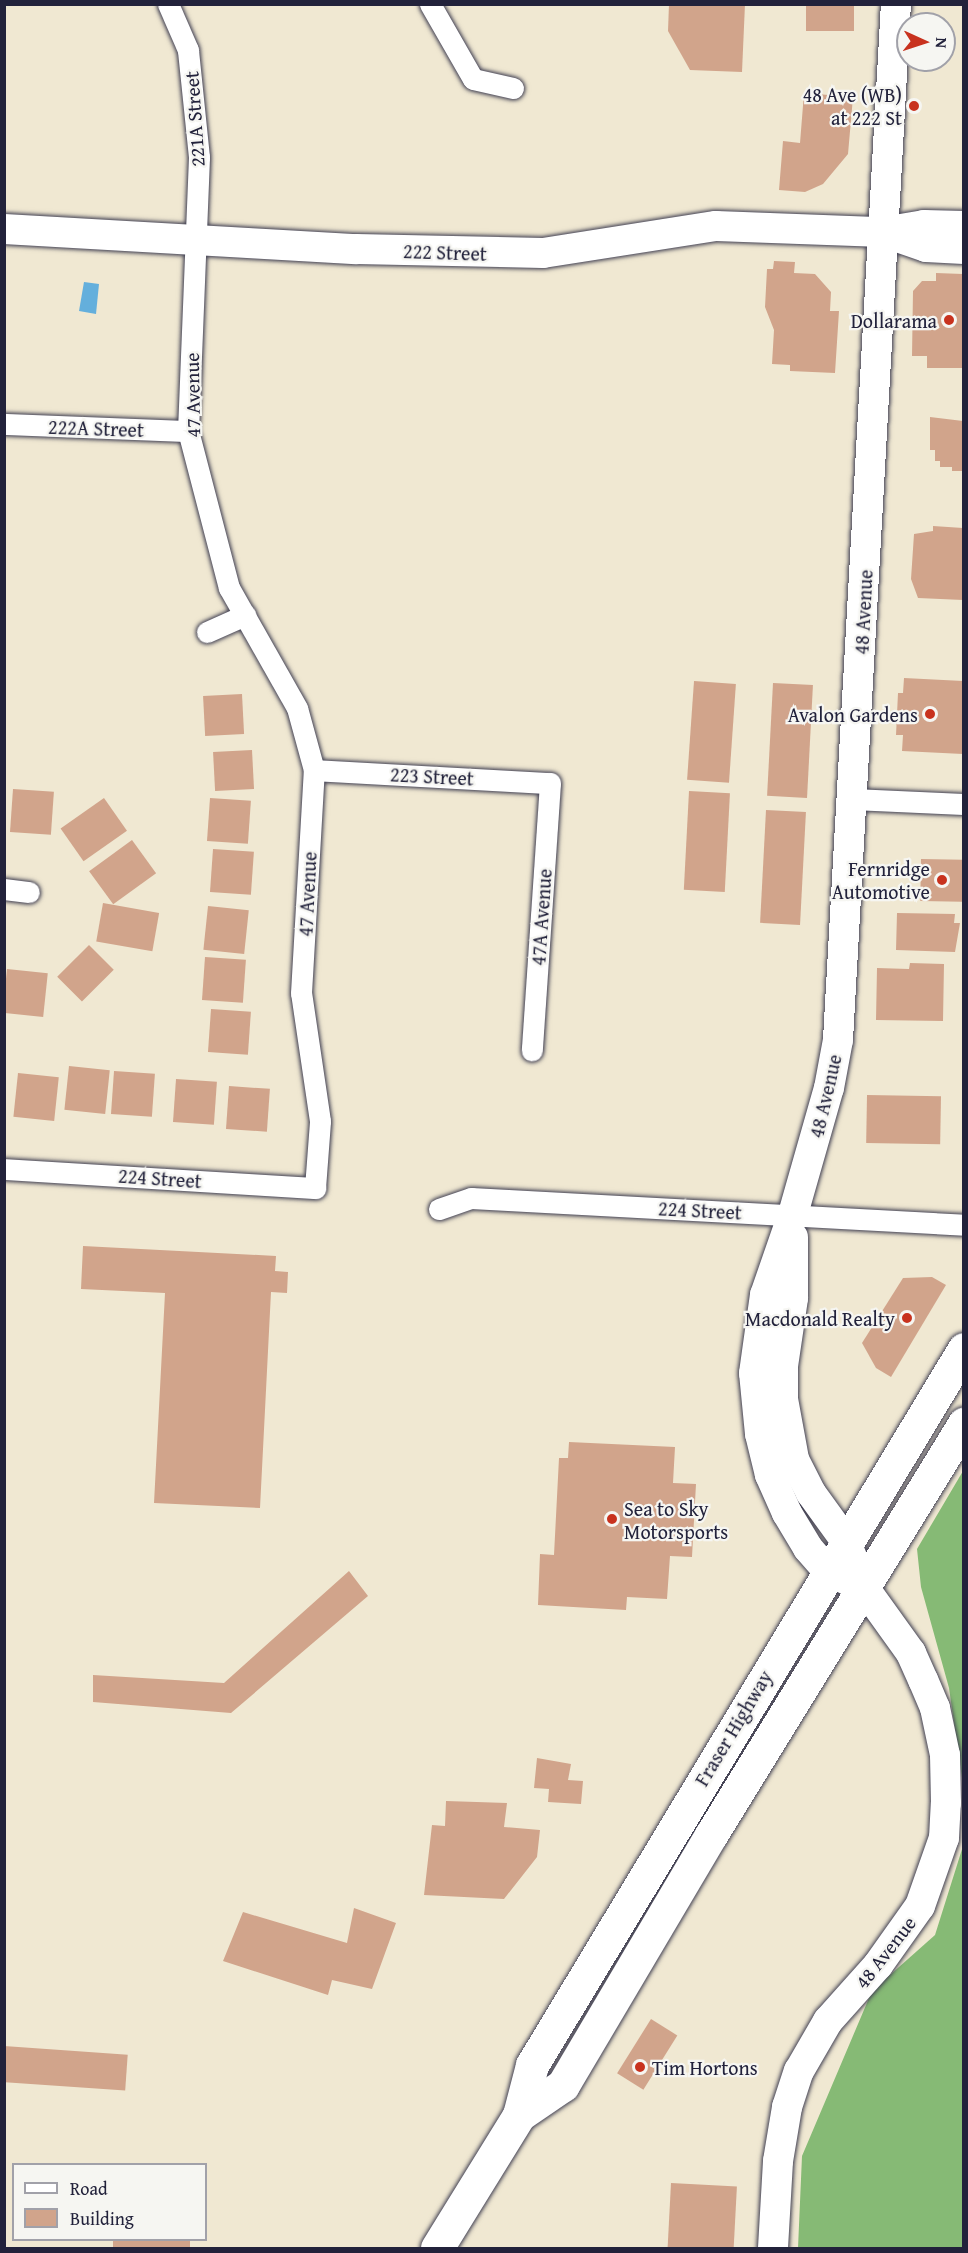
<!DOCTYPE html>
<html>
<head>
<meta charset="utf-8">
<style>
	body { margin:0 }
	#map { position:relative; width:968px; height:2253px; overflow:hidden; background:#f0e8d2; font-family:"Gentium Book Plus",serif }
	div>[style] { position:absolute }
	.forest>* { inset:0; background:#86ba75 }
	.water>* { inset:0; background:#64afdc }
	.building>* { inset:0; background:#d1a48b; transform-origin:0 0 }
	.roads { filter:drop-shadow(0 0 2px #414052) drop-shadow(0 0 2px #414052) }
	.street>* { height:21px; margin:-10.5px; padding:0 10.5px; transform-origin:10.5px; border-radius:10.5px; background:#fff }
	.secondary>* { height:30px; margin:-15px; padding:0 15px; transform-origin:15px; border-radius:15px; background:#fff }
	.primary>* { height:33px; margin:-16.5px; padding:0 16.5px; transform-origin:16.5px; border-radius:16.5px; background:#fff }
	.dots>* { width:16px; height:16px; translate:-50% -50%; box-sizing:border-box; border:3px solid #f6f6f2; border-radius:50% }
	span { translate:-50% -50%; white-space:nowrap; text-align:center; line-height:1.15; -webkit-text-stroke:4.5px #f6f6f2; paint-order:stroke }
	.poi-label { font-size:20px; color:#22223b }
	.right { translate:-100% -50%; text-align:right }
	.left { translate:0 -50%; text-align:left }
	.street-label { font-size:20px; color:#22223b }
	.frame { position:absolute; inset:0; border:6px solid #22223b; pointer-events:none }
	.legend { position:absolute; left:12px; top:2163px; width:195px; height:78px; box-sizing:border-box; background:#f6f6f2; border:2px solid #a1a1a9; margin:0; padding:8px 10px; list-style:none; font-size:18px; color:#22223b }
	.legend li { display:flex; align-items:center; gap:12px; height:30px }
	.legend b { width:30px; border:2px solid #a1a1a9 }
	.north { position:absolute; left:896px; top:12px; width:60px; height:60px; box-sizing:border-box; background:#f6f6f2; border:2px solid #a1a1a9; border-radius:50%; rotate:93deg; font-size:16px; font-weight:700; line-height:24px; text-align:center; color:#22223b }
	.north::after { content:''; display:block; margin:auto; width:21px; height:27px; background:#c8321e; clip-path:polygon(50% 0,100% 100%,50% 72%,0 100%) }
</style>
</head>
<body>
<div id="map">
	<div class="forest">
		<div style="clip-path:polygon(963px 1471px,963px 1785px,949px 1688px,921px 1587px,917px 1549px)"></div>
		<div style="clip-path:polygon(963px 1846px,963px 2248px,798px 2248px,802px 2156px,872px 1991px,935px 1935px)"></div>
	</div>
	<div class="water">
		<div style="clip-path:polygon(84px 282px,99px 284px,96px 314px,79px 311px)"></div>
	</div>
	<div class="building">
		<div style="clip-path:polygon(669px 4px,745px 4px,742px 72px,690px 70px,668px 31px)"></div>
		<div style="left:806px;top:4px;width:48px;height:27px"></div>
		<div style="clip-path:polygon(804px 93px,853px 97px,848px 154px,823px 184px,805px 192px,779px 190px,783px 141px,800px 143px)"></div>
		<div style="clip-path:polygon(774px 261px,795px 262px,794px 273px,815px 274px,831px 292px,830px 311px,839px 311px,835px 373px,790px 371px,790px 365px,772px 364px,774px 330px,765px 307px,767px 269px,773px 269px)"></div>
		<div style="clip-path:polygon(936px 273px,963px 274px,963px 368px,927px 368px,927px 356px,912px 356px,913px 291px,922px 281px,936px 281px)"></div>
		<div style="clip-path:polygon(930px 417px,963px 421px,963px 471px,952px 471px,952px 467px,940px 467px,940px 461px,935px 461px,935px 450px,930px 450px)"></div>
		<div style="clip-path:polygon(933px 526px,963px 528px,963px 600px,918px 598px,911px 579px,914px 534px,933px 531px)"></div>
		<div style="clip-path:polygon(904px 678px,963px 681px,963px 754px,902px 751px,903px 735px,896px 735px,898px 693px,903px 693px)"></div>
		<div style="left:694px;top:681px;width:42px;height:99px;rotate:4deg"></div>
		<div style="left:773px;top:683px;width:40px;height:113px;rotate:3deg"></div>
		<div style="left:242px;top:694px;width:40px;height:39px;rotate:87deg"></div>
		<div style="left:252px;top:750px;width:39px;height:39px;rotate:87deg"></div>
		<div style="left:13px;top:789px;width:41px;height:43px;rotate:4deg"></div>
		<div style="left:689px;top:791px;width:41px;height:99px;rotate:3deg"></div>
		<div style="left:104px;top:798px;width:40px;height:53px;rotate:55deg"></div>
		<div style="left:210px;top:798px;width:41px;height:43px;rotate:4deg"></div>
		<div style="left:766px;top:810px;width:40px;height:113px;rotate:3deg"></div>
		<div style="left:132px;top:840px;width:41px;height:53px;rotate:54deg"></div>
		<div style="left:213px;top:849px;width:41px;height:43px;rotate:4deg"></div>
		<div style="left:921px;top:859px;width:42px;height:42px;rotate:1deg"></div>
		<div style="left:103px;top:903px;width:57px;height:39px;rotate:10deg"></div>
		<div style="left:208px;top:906px;width:41px;height:44px;rotate:6deg"></div>
		<div style="clip-path:polygon(897px 913px,955px 914px,954px 923px,960px 923px,955px 952px,896px 950px)"></div>
		<div style="left:89px;top:945px;width:35px;height:45px;rotate:45deg"></div>
		<div style="left:205px;top:957px;width:41px;height:43px;rotate:4deg"></div>
		<div style="clip-path:polygon(910px 963px,944px 964px,943px 1021px,876px 1020px,877px 968px,909px 969px)"></div>
		<div style="left:7px;top:969px;width:41px;height:44px;rotate:6deg"></div>
		<div style="left:211px;top:1009px;width:40px;height:43px;rotate:4deg"></div>
		<div style="left:69px;top:1066px;width:41px;height:44px;rotate:6deg"></div>
		<div style="left:114px;top:1071px;width:41px;height:43px;rotate:4deg"></div>
		<div style="left:18px;top:1073px;width:41px;height:44px;rotate:6deg"></div>
		<div style="left:176px;top:1079px;width:41px;height:43px;rotate:4deg"></div>
		<div style="left:229px;top:1086px;width:41px;height:43px;rotate:4deg"></div>
		<div style="left:867px;top:1095px;width:74px;height:48px;rotate:1deg"></div>
		<div style="clip-path:polygon(83px 1246px,276px 1256px,275px 1271px,288px 1272px,287px 1293px,271px 1292px,260px 1508px,154px 1503px,165px 1293px,81px 1289px)"></div>
		<div style="clip-path:polygon(932px 1277px,946px 1285px,891px 1377px,876px 1368px,862px 1343px,903px 1278px)"></div>
		<div style="clip-path:polygon(569px 1442px,675px 1447px,673px 1483px,696px 1484px,692px 1557px,670px 1556px,667px 1599px,627px 1597px,626px 1610px,538px 1605px,540px 1554px,554px 1555px,559px 1458px,568px 1458px)"></div>
		<div style="clip-path:polygon(349px 1571px,368px 1596px,231px 1713px,93px 1702px,93px 1675px,224px 1683px)"></div>
		<div style="clip-path:polygon(537px 1758px,571px 1764px,568px 1780px,583px 1781px,581px 1804px,548px 1802px,549px 1789px,534px 1788px)"></div>
		<div style="clip-path:polygon(446px 1801px,507px 1803px,504px 1827px,540px 1830px,537px 1857px,504px 1899px,424px 1895px,432px 1825px,445px 1826px)"></div>
		<div style="clip-path:polygon(354px 1908px,396px 1923px,372px 1989px,332px 1980px,328px 1995px,223px 1961px,243px 1912px,347px 1943px)"></div>
		<div style="left:651px;top:2019px;width:31px;height:64px;rotate:32deg"></div>
		<div style="left:4px;top:2046px;width:124px;height:36px;rotate:4deg"></div>
		<div style="left:671px;top:2183px;width:66px;height:65px;rotate:3deg"></div>
		<div style="left:113px;top:2240px;width:77px;height:8px"></div>
	</div>
	<div class="roads">
		<div class="street">
			<div style="left:430px;top:4px;width:86px;rotate:60.2deg"></div>
			<div style="left:473px;top:79px;width:41px;rotate:12.7deg"></div>
			<div style="left:4px;top:424px;width:184px;rotate:2.2deg"></div>
			<div style="left:207px;top:632px;width:42px;rotate:-24.1deg"></div>
			<div style="left:314px;top:770px;width:236px;rotate:3.2deg"></div>
			<div style="left:550px;top:783px;width:268px;rotate:93.9deg"></div>
			<div style="left:852px;top:799px;width:112px;rotate:2.6deg"></div>
			<div style="left:4px;top:889px;width:25px;rotate:7deg"></div>
			<div style="left:4px;top:1169px;width:312px;rotate:3.5deg"></div>
			<div style="left:315px;top:1188px;width:67px;rotate:-85.7deg"></div>
			<div style="left:320px;top:1121px;width:129px;rotate:-98.4deg"></div>
			<div style="left:301px;top:993px;width:223px;rotate:-86.7deg"></div>
			<div style="left:314px;top:770px;width:64px;rotate:-105.3deg"></div>
			<div style="left:297px;top:708px;width:138px;rotate:-119.5deg"></div>
			<div style="left:229px;top:588px;width:162px;rotate:-104.6deg"></div>
			<div style="left:188px;top:431px;width:274px;rotate:-87.7deg"></div>
			<div style="left:199px;top:157px;width:108px;rotate:-95.9deg"></div>
			<div style="left:188px;top:50px;width:50px;rotate:-113.5deg"></div>
			<div style="left:439px;top:1209px;width:34px;rotate:-19deg"></div>
			<div style="left:471px;top:1198px;width:494px;rotate:3.1deg"></div>
		</div>
		<div class="secondary">
			<div style="left:4px;top:229px;width:353px;rotate:3.3deg"></div>
			<div style="left:356px;top:249px;width:187px;rotate:1.2deg"></div>
			<div style="left:543px;top:253px;width:175px;rotate:-8.9deg"></div>
			<div style="left:716px;top:226px;width:167px;rotate:2.1deg"></div>
			<div style="left:883px;top:232px;width:42px;rotate:-9.7deg"></div>
			<div style="left:924px;top:225px;width:40px;rotate:1.4deg"></div>
			<div style="left:886px;top:233px;width:42px;rotate:19.3deg"></div>
			<div style="left:926px;top:247px;width:38px;rotate:3deg"></div>
			<div style="left:865px;top:1589px;width:42px;rotate:-153.4deg"></div>
			<div style="left:827px;top:1570px;width:29px;rotate:-131deg"></div>
			<div style="left:808px;top:1548px;width:41px;rotate:-121deg"></div>
			<div style="left:787px;top:1513px;width:42px;rotate:-114.1deg"></div>
			<div style="left:770px;top:1475px;width:42px;rotate:-103.7deg"></div>
			<div style="left:760px;top:1434px;width:61px;rotate:-95.6deg"></div>
			<div style="left:754px;top:1373px;width:79px;rotate:-82deg"></div>
			<div style="left:765px;top:1295px;width:86px;rotate:-70.9deg"></div>
			<div style="left:793px;top:1214px;width:131px;rotate:-74.1deg"></div>
			<div style="left:829px;top:1088px;width:49px;rotate:-79.4deg"></div>
			<div style="left:838px;top:1040px;width:1038px;rotate:-86.8deg"></div>
			<div style="left:773px;top:2248px;width:87px;rotate:-86.7deg"></div>
			<div style="left:778px;top:2161px;width:55px;rotate:-80.5deg"></div>
			<div style="left:787px;top:2107px;width:38px;rotate:-72deg"></div>
			<div style="left:799px;top:2071px;width:58px;rotate:-59.9deg"></div>
			<div style="left:828px;top:2021px;width:75px;rotate:-48.2deg"></div>
			<div style="left:878px;top:1965px;width:72px;rotate:-54.6deg"></div>
			<div style="left:920px;top:1906px;width:72px;rotate:-70.6deg"></div>
			<div style="left:944px;top:1838px;width:35px;rotate:-87deg"></div>
			<div style="left:946px;top:1803px;width:48px;rotate:-91.2deg"></div>
			<div style="left:945px;top:1755px;width:48px;rotate:-102deg"></div>
			<div style="left:935px;top:1708px;width:30px;rotate:-113deg"></div>
			<div style="left:923px;top:1680px;width:30px;rotate:-114deg"></div>
			<div style="left:911px;top:1653px;width:79px;rotate:-125.7deg"></div>
			<div style="left:865px;top:1589px;width:53px;rotate:-112.2deg"></div>
			<div style="left:845px;top:1540px;width:58px;rotate:-125.9deg"></div>
			<div style="left:811px;top:1493px;width:38px;rotate:-117deg"></div>
			<div style="left:794px;top:1459px;width:61px;rotate:-100.4deg"></div>
			<div style="left:783px;top:1399px;width:33px;rotate:-90deg"></div>
			<div style="left:783px;top:1366px;width:69px;rotate:-81.6deg"></div>
			<div style="left:793px;top:1298px;width:61px;rotate:-90deg"></div>
		</div>
		<div class="primary">
			<div style="left:519px;top:2115px;width:53px;rotate:-34.3deg"></div>
			<div style="left:563px;top:2085px;width:291px;rotate:-59.4deg"></div>
			<div style="left:711px;top:1835px;width:483px;rotate:-58.4deg"></div>
			<div style="left:437px;top:2248px;width:156px;rotate:-58.3deg"></div>
			<div style="left:519px;top:2115px;width:52px;rotate:-75.4deg"></div>
			<div style="left:532px;top:2065px;width:836px;rotate:-58.9deg"></div>
		</div>
	</div>
	<div class="dots">
		<div style="left:914px;top:106px;background:#c8321e"></div>
		<div style="left:949px;top:320px;background:#c8321e"></div>
		<div style="left:930px;top:714px;background:#c8321e"></div>
		<div style="left:942px;top:880px;background:#c8321e"></div>
		<div style="left:907px;top:1318px;background:#c8321e"></div>
		<div style="left:612px;top:1519px;background:#c8321e"></div>
		<div style="left:640px;top:2067px;background:#c8321e"></div>
	</div>
	<div class="poi-label">
		<span class="right" style="left:902px;top:106px">48 Ave (WB)<br>at 222 St</span>
		<span class="right" style="left:937px;top:320px">Dollarama</span>
		<span class="right" style="left:918px;top:714px">Avalon Gardens</span>
		<span class="right" style="left:930px;top:880px">Fernridge<br>Automotive</span>
		<span class="right" style="left:895px;top:1318px">Macdonald Realty</span>
		<span class="left" style="left:624px;top:1520px">Sea to Sky<br>Motorsports</span>
		<span class="left" style="left:652px;top:2067px">Tim Hortons</span>
	</div>
	<div class="street-label">
		<span style="left:194px;top:119px;rotate:-94deg">221A Street</span>
		<span style="left:445px;top:252px;rotate:2deg">222 Street</span>
		<span style="left:192px;top:395px;rotate:-91deg">47 Avenue</span>
		<span style="left:96px;top:428px;rotate:2deg">222A Street</span>
		<span style="left:863px;top:612px;rotate:-87deg">48 Avenue</span>
		<span style="left:432px;top:776px;rotate:3deg">223 Street</span>
		<span style="left:307px;top:894px;rotate:-87deg">47 Avenue</span>
		<span style="left:541px;top:917px;rotate:-86deg">47A Avenue</span>
		<span style="left:825px;top:1096px;rotate:-77deg">48 Avenue</span>
		<span style="left:160px;top:1178px;rotate:4deg">224 Street</span>
		<span style="left:700px;top:1210px;rotate:3deg">224 Street</span>
		<span style="left:733px;top:1728px;rotate:-59deg">Fraser Highway</span>
		<span style="left:885px;top:1952px;rotate:-52deg">48 Avenue</span>
	</div>
	<div class="frame"></div>
	<ul class="legend">
	<li><b style="height:8px;background:#fff"></b>Road</li>
	<li><b style="height:16px;background:#d1a48b"></b>Building</li>
	</ul>
	<div class="north">N</div>
</div>
</body>
</html>
